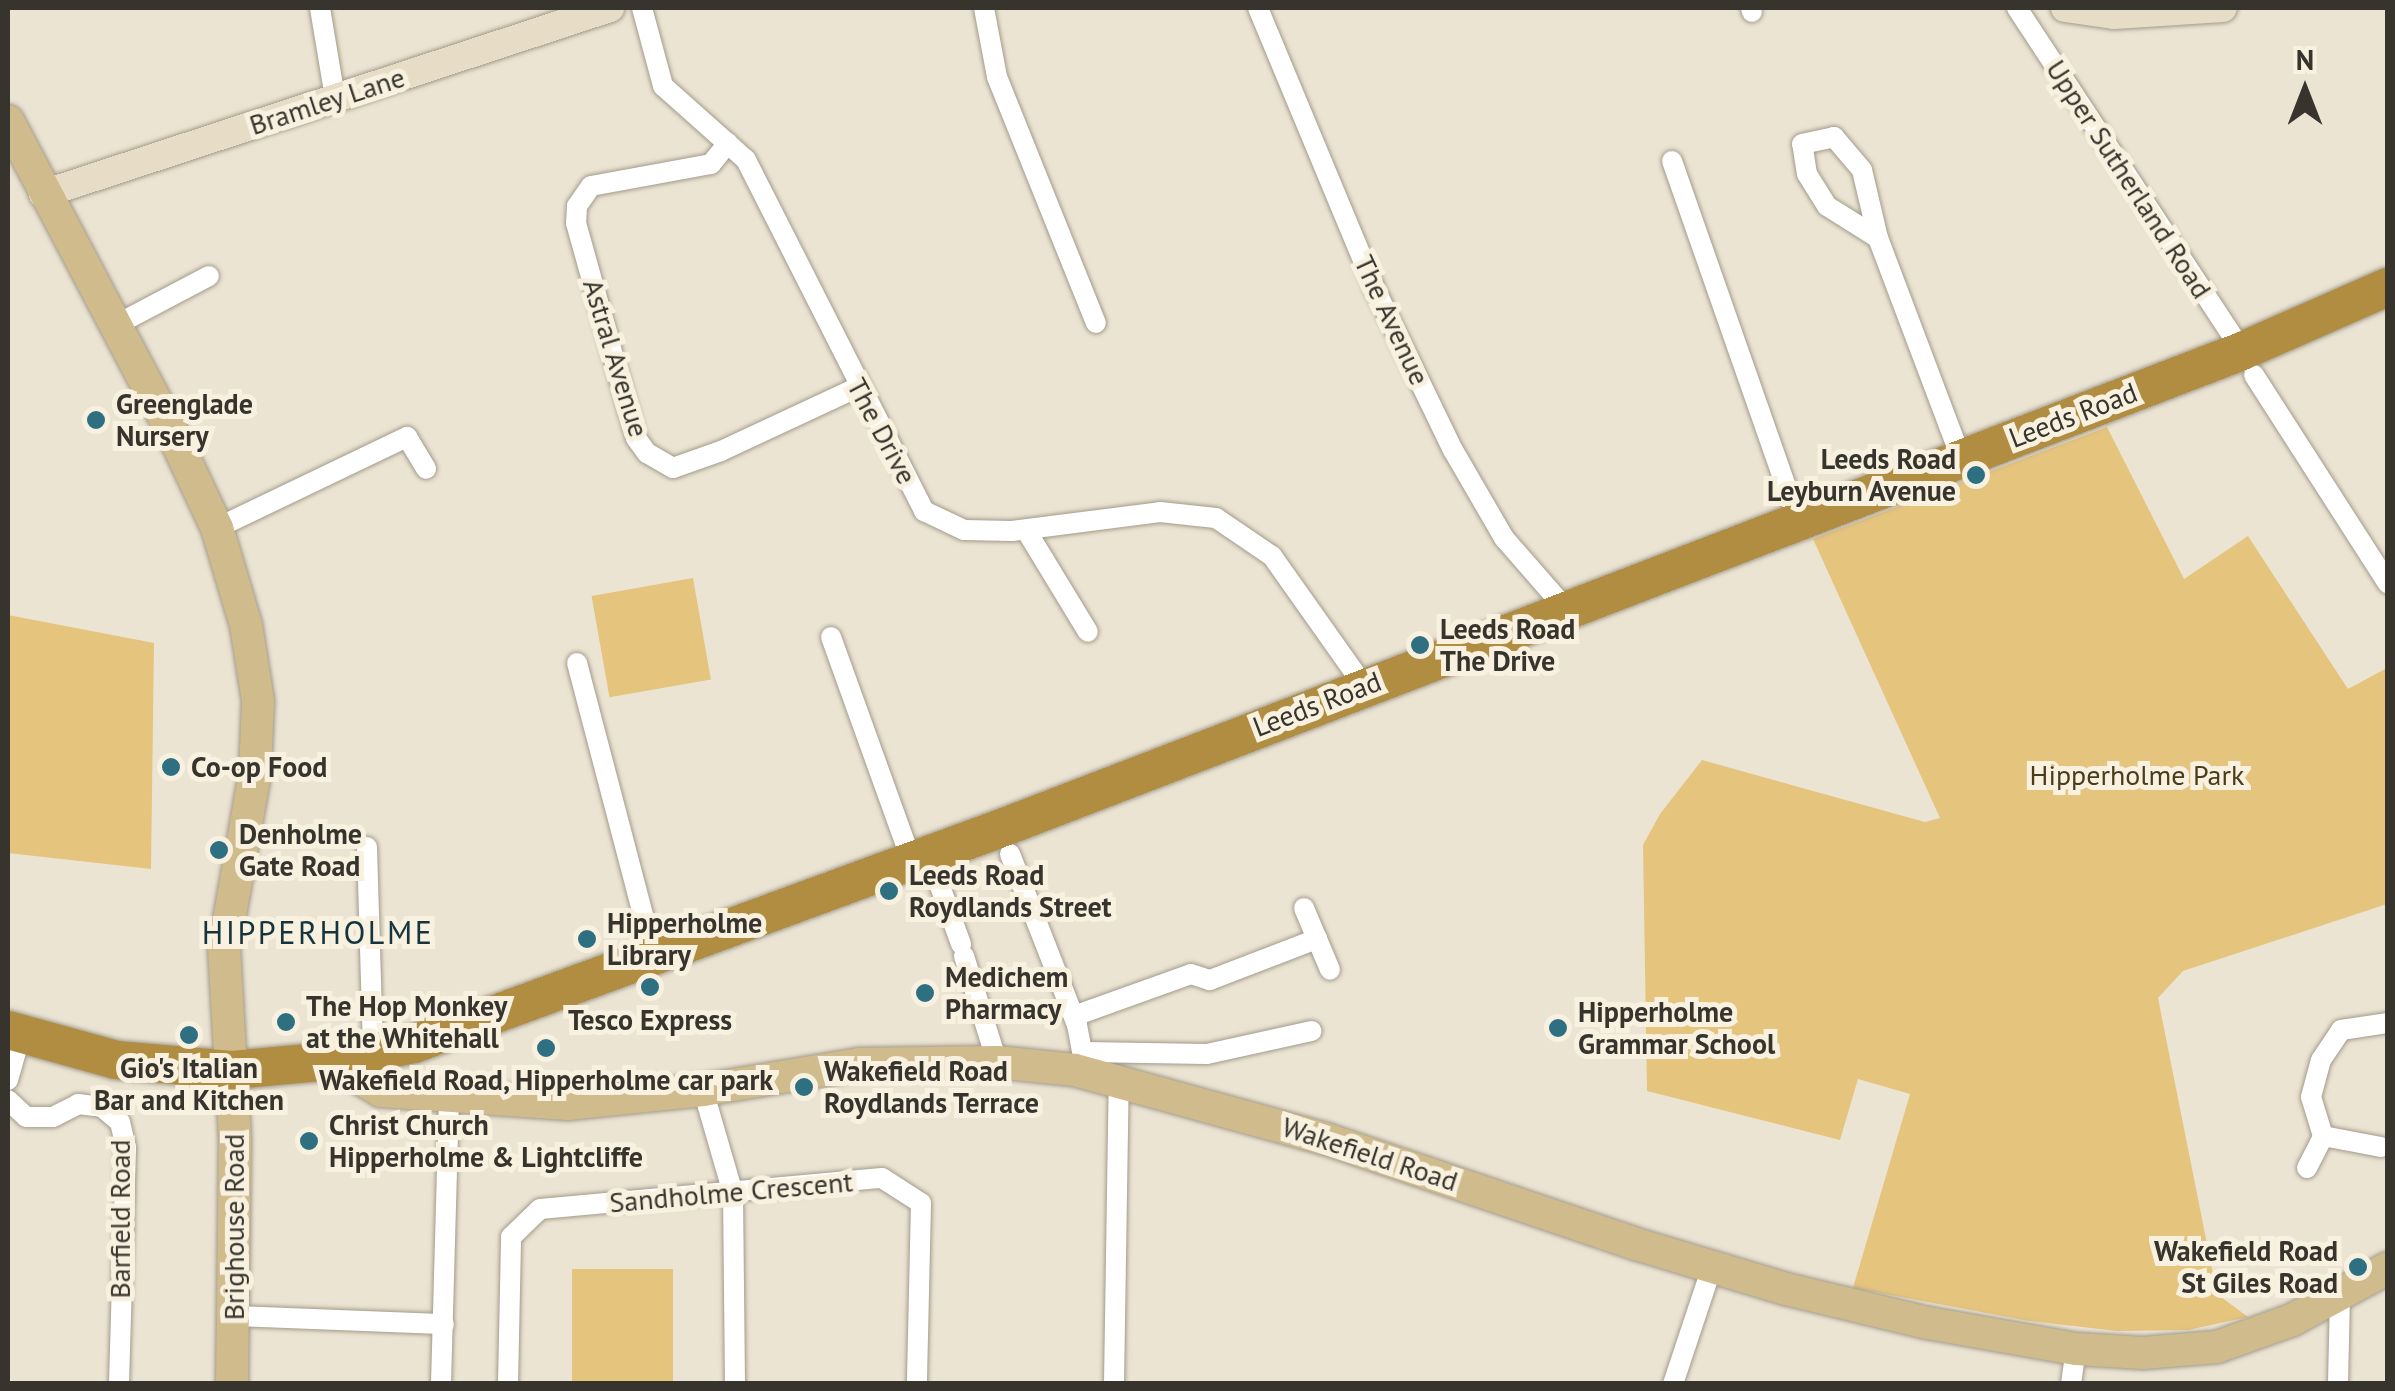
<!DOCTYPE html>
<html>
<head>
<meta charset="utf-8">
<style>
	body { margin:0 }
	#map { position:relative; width:2395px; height:1391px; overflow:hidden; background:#ece4d3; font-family:"PT Sans",sans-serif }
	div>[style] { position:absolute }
	.green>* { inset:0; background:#e5c47e; transform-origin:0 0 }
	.roads { filter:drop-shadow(0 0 2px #a29b8b) drop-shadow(0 0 2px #a29b8b) }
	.street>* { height:20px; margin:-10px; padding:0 10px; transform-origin:10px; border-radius:10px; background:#fff }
	.secondary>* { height:28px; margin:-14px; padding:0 14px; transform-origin:14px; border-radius:14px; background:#e7ddc6 }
	.primary>* { height:32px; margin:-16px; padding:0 16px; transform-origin:16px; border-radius:16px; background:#d0bb8c }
	.highway>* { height:38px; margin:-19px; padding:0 19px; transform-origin:19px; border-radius:19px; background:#b08d40 }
	.dots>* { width:28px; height:28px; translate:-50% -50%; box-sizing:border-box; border:5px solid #f9f1e0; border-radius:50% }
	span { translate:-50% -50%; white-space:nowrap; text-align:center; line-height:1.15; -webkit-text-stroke:10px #f9f1e0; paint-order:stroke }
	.street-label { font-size:28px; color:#37342d }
	.poi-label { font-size:28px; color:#37342d; font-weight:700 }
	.left { translate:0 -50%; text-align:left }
	.right { translate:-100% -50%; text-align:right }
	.park-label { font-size:28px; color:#4a3b1b }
	.quarter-label { font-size:32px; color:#15343d; letter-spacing:2.5px }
	.frame { position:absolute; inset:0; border:10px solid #37342d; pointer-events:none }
	.north { position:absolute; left:2255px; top:40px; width:100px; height:100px; -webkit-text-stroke:8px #f9f1e0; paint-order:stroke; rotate:0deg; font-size:28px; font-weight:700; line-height:40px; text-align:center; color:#37342d }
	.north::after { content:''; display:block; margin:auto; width:35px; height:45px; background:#37342d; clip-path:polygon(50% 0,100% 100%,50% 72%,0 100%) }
</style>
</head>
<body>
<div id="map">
	<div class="green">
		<div style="clip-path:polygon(2107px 427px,2184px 579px,2248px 536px,2348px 689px,2387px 668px,2387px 904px,2183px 971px,2158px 998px,2217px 1294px,2248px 1317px,2188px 1330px,2117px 1331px,2029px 1321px,1853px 1288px,1910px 1094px,1858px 1079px,1840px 1140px,1647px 1091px,1643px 845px,1660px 814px,1702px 760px,1925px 822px,1940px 818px,1813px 539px)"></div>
		<div style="left:693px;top:578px;width:103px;height:103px;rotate:80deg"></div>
		<div style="clip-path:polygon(8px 615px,154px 643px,151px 869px,8px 853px)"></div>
		<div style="left:572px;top:1269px;width:101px;height:114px"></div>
	</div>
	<div class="roads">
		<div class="street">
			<div style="left:320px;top:8px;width:91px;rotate:80.5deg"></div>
			<div style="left:642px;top:8px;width:81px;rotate:74.9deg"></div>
			<div style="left:663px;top:86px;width:111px;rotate:41.7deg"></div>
			<div style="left:746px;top:160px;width:394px;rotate:63.1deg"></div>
			<div style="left:924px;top:511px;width:44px;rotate:25.4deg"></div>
			<div style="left:964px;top:530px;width:48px;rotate:1.2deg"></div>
			<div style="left:1012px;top:531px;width:149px;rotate:-7.3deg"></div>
			<div style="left:1160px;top:512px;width:56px;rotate:6.1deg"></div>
			<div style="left:1216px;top:518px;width:68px;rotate:34.2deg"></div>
			<div style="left:1272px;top:556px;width:159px;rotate:54.7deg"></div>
			<div style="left:984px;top:8px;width:70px;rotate:79.3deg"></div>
			<div style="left:997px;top:77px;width:265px;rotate:68.1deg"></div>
			<div style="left:1258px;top:8px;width:307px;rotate:67.4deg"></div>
			<div style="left:1376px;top:291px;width:177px;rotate:64.2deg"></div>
			<div style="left:1453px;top:450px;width:102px;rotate:59.9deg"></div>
			<div style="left:1504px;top:538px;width:94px;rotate:48.9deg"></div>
			<div style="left:1751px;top:8px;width:4px;rotate:76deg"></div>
			<div style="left:2017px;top:8px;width:410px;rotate:56.7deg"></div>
			<div style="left:728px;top:143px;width:27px;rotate:129deg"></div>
			<div style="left:711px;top:164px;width:122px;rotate:169.6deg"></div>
			<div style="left:591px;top:186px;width:24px;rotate:125deg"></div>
			<div style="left:577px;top:206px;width:17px;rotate:93deg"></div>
			<div style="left:576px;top:223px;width:223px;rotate:74.4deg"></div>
			<div style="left:636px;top:438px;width:19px;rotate:54deg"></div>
			<div style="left:647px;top:453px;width:30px;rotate:30deg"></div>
			<div style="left:673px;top:468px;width:51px;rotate:-19.5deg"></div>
			<div style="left:721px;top:451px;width:151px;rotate:-25deg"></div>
			<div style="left:1672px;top:161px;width:380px;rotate:70.7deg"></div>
			<div style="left:1878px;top:238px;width:60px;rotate:-147.9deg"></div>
			<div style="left:1827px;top:206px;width:38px;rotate:-122deg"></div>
			<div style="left:1807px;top:174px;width:30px;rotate:-99deg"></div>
			<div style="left:1802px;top:144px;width:33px;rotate:-12deg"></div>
			<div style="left:1834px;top:137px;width:43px;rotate:49.7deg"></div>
			<div style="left:1862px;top:170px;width:70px;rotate:76.8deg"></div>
			<div style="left:1878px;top:238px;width:235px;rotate:69.3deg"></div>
			<div style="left:116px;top:325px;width:105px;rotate:-27.8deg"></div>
			<div style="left:2254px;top:375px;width:248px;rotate:57.3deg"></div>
			<div style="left:217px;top:528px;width:211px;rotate:-25.6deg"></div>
			<div style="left:407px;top:437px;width:37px;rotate:59deg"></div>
			<div style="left:1026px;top:530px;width:119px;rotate:58.7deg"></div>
			<div style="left:831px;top:637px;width:239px;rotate:70.2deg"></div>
			<div style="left:577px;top:663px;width:303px;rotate:75.3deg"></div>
			<div style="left:367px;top:847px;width:205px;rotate:88.3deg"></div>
			<div style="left:1010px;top:854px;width:184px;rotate:68.6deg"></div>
			<div style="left:1077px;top:1025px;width:48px;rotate:79.2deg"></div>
			<div style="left:929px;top:856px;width:94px;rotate:70deg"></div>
			<div style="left:1304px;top:908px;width:67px;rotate:67.2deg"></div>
			<div style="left:964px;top:956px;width:111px;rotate:72.7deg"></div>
			<div style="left:1074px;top:1016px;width:124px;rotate:-19.7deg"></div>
			<div style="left:1191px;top:974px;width:20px;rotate:18deg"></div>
			<div style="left:1210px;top:980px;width:115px;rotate:-21deg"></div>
			<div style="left:1084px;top:1052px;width:123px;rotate:0.9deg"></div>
			<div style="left:1207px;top:1054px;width:107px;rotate:-12.4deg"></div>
			<div style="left:8px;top:1080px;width:48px;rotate:-74.2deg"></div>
			<div style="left:703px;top:1090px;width:107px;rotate:73.8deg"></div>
			<div style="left:733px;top:1193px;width:191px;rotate:89.4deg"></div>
			<div style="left:8px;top:1100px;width:25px;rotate:43deg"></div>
			<div style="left:26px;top:1117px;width:27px"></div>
			<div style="left:53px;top:1117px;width:28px;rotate:-27deg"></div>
			<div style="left:78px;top:1104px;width:24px;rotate:7deg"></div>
			<div style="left:102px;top:1107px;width:23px;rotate:40deg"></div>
			<div style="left:120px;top:1122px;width:26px;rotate:77deg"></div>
			<div style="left:126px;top:1147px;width:237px;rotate:91.7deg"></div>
			<div style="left:2323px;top:1136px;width:59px;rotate:10.7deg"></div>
			<div style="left:2307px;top:1168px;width:36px;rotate:-63deg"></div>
			<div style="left:2323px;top:1136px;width:41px;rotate:-107.1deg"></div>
			<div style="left:2311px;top:1097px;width:38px;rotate:-75deg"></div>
			<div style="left:2321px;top:1060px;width:36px;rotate:-56deg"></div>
			<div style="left:2341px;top:1030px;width:48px;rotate:-8.5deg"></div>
			<div style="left:233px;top:1316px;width:211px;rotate:2.2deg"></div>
			<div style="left:441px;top:1384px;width:288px;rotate:-88.4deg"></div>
			<div style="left:508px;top:1384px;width:147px;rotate:-88.8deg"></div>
			<div style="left:511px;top:1237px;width:40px;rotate:-44deg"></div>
			<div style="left:540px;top:1209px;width:343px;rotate:-5.2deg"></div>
			<div style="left:882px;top:1178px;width:46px;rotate:32.7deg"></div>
			<div style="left:921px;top:1203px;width:181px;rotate:91.3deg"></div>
			<div style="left:1114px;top:1384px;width:304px;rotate:-89.1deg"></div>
			<div style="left:1673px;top:1384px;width:123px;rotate:-71.6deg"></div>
			<div style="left:2071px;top:1384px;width:35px;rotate:-82deg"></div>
			<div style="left:2338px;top:1384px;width:89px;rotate:-88.7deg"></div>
		</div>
		<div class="secondary">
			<div style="left:2065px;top:8px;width:49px;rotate:8.1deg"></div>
			<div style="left:2114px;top:15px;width:109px;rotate:-3.7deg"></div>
			<div style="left:43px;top:194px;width:597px;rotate:-18.16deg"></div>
		</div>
		<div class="primary">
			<div style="left:8px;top:121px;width:352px;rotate:62.2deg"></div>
			<div style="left:172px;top:432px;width:106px;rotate:64.9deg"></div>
			<div style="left:217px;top:528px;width:101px;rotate:73.4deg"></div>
			<div style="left:246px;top:625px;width:77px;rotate:81deg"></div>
			<div style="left:258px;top:701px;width:72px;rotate:92.4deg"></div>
			<div style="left:255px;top:773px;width:178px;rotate:100deg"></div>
			<div style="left:224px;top:948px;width:190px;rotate:86.7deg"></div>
			<div style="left:235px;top:1138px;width:246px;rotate:90.7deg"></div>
			<div style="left:331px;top:1061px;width:58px;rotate:31deg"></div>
			<div style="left:381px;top:1091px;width:187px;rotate:4deg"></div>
			<div style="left:568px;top:1104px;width:136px;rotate:-5.9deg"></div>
			<div style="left:703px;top:1090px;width:159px;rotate:-9.4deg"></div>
			<div style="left:860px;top:1064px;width:137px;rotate:-0.8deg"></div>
			<div style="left:997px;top:1062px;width:78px;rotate:5.9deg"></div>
			<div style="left:1075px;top:1070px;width:260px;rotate:15.4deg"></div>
			<div style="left:1326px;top:1139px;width:327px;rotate:18.7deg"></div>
			<div style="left:1636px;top:1244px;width:157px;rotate:16.7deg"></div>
			<div style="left:1786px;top:1289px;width:146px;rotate:13.5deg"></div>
			<div style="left:1928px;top:1323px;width:150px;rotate:10deg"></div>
			<div style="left:2076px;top:1349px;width:67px;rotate:3.4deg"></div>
			<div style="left:2143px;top:1353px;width:74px;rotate:-4.6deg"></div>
			<div style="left:2217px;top:1347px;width:80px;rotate:-19.8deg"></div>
			<div style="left:2292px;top:1320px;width:109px;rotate:-28.4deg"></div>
		</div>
		<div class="highway">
			<div style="left:8px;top:1030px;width:112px;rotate:15.5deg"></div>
			<div style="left:116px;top:1060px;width:116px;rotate:4.9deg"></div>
			<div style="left:232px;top:1070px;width:99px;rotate:-5.2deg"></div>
			<div style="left:331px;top:1061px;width:85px;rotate:-11.6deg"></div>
			<div style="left:414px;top:1044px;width:623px;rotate:-20.18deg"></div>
			<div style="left:999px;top:829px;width:1332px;rotate:-21.03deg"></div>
			<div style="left:2242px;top:351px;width:159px;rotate:-23.7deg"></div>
		</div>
	</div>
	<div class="dots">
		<div style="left:96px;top:420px;background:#2e6f82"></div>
		<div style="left:1976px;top:475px;background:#2e6f82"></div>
		<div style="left:1420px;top:645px;background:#2e6f82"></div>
		<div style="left:171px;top:767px;background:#2e6f82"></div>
		<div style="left:219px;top:850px;background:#2e6f82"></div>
		<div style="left:889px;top:891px;background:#2e6f82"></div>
		<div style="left:587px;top:939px;background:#2e6f82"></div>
		<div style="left:650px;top:987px;background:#2e6f82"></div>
		<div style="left:925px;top:993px;background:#2e6f82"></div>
		<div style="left:286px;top:1022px;background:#2e6f82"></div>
		<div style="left:1558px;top:1028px;background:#2e6f82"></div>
		<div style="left:189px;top:1035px;background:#2e6f82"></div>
		<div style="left:546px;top:1048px;background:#2e6f82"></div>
		<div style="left:804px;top:1087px;background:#2e6f82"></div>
		<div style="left:309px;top:1141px;background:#2e6f82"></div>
		<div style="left:2358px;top:1267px;background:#2e6f82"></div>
	</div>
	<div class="street-label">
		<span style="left:327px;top:101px;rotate:-18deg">Bramley Lane</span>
		<span style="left:2129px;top:179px;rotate:57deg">Upper Sutherland Road</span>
		<span style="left:1392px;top:320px;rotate:65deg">The Avenue</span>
		<span style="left:616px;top:358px;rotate:73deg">Astral Avenue</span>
		<span style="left:2073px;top:415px;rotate:-21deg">Leeds Road</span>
		<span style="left:882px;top:431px;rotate:62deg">The Drive</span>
		<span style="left:1317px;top:704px;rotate:-21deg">Leeds Road</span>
		<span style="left:1370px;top:1154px;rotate:18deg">Wakefield Road</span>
		<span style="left:731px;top:1192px;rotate:-5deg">Sandholme Crescent</span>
		<span style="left:120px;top:1219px;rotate:-90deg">Barfield Road</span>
		<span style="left:234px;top:1227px;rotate:-90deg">Brighouse Road</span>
	</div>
	<div class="poi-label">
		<span class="left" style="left:116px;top:420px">Greenglade<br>Nursery</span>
		<span class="right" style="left:1956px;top:475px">Leeds Road<br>Leyburn Avenue</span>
		<span class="left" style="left:1440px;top:645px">Leeds Road<br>The Drive</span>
		<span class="left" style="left:191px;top:767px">Co-op Food</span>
		<span class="left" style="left:239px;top:850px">Denholme<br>Gate Road</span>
		<span class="left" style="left:909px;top:891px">Leeds Road<br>Roydlands Street</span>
		<span class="left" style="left:607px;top:939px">Hipperholme<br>Library</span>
		<span class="left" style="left:945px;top:993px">Medichem<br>Pharmacy</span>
		<span class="left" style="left:306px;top:1022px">The Hop Monkey<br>at the Whitehall</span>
		<span class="left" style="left:1578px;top:1028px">Hipperholme<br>Grammar School</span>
		<span style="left:650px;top:1020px">Tesco Express</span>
		<span style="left:189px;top:1084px">Gio's Italian<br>Bar and Kitchen</span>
		<span class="left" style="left:824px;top:1087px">Wakefield Road<br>Roydlands Terrace</span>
		<span style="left:546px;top:1080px">Wakefield Road, Hipperholme car park</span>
		<span class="left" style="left:329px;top:1141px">Christ Church<br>Hipperholme &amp; Lightcliffe</span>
		<span class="right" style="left:2338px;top:1267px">Wakefield Road<br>St Giles Road</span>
	</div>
	<div class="park-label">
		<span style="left:2137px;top:775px">Hipperholme Park</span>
	</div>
	<div class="quarter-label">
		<span style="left:318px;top:932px">HIPPERHOLME</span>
	</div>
	<div class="frame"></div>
	<div class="north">N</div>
</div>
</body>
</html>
